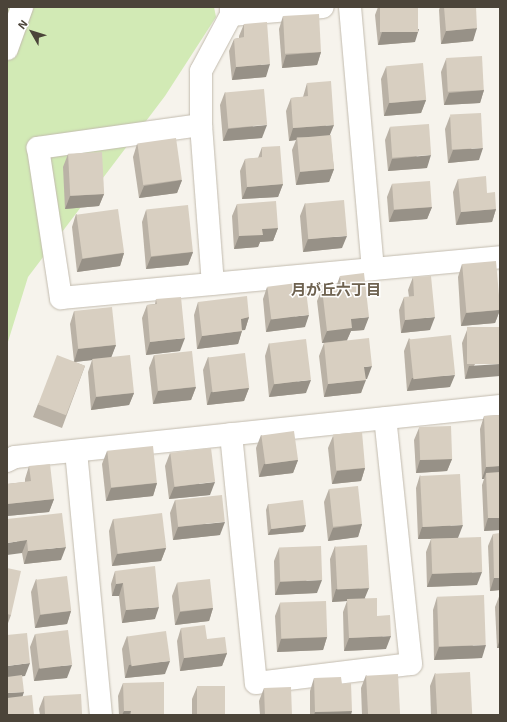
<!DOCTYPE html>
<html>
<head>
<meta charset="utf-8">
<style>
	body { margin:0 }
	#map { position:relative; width:507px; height:722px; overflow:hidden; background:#f6f3ec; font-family:"Exo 2","Noto Sans JP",sans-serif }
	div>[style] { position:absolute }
	.green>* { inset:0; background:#d2eab5 }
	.roads { filter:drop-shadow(0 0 1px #c2bbae) drop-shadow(0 0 1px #c2bbae) }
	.street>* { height:22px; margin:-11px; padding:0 11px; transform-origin:11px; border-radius:11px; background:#fff }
	.wall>* { inset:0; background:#bab2a6 }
	.shaded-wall>* { inset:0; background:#979187 }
	.building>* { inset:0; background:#d8cfc1; transform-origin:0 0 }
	span { translate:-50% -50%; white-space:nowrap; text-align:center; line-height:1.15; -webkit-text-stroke:3px #fff; paint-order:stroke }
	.neighbourhood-label { font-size:15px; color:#6e6250; font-weight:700 }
	.frame { position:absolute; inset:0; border:8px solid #4b4439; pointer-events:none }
	.north { position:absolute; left:12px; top:12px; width:40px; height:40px; -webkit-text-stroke:3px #fff; paint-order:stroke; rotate:309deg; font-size:11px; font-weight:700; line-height:16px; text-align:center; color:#4b4439 }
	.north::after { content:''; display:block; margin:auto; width:14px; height:18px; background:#4b4439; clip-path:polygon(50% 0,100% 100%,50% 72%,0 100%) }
</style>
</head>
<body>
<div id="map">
	<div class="green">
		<div style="clip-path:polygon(7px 7px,214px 7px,216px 17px,165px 96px,28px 277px,7px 345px)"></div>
	</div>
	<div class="roads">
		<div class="street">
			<div style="left:231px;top:7px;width:8px;rotate:90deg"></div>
			<div style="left:231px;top:15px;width:64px;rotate:118.2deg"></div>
			<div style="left:201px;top:71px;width:54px;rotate:90deg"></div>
			<div style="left:201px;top:125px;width:165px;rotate:172deg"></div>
			<div style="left:38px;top:148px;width:152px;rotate:81.3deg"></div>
			<div style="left:61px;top:298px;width:441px;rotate:-5.3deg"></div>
			<div style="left:350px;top:7px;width:263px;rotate:85deg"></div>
			<div style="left:231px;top:15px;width:92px;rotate:-5deg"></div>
			<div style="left:7px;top:49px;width:45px;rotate:-70.3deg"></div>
			<div style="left:201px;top:125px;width:159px;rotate:85.7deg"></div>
			<div style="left:231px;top:434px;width:250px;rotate:84.3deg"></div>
			<div style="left:256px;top:683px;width:156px;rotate:-7deg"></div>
			<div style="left:411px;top:664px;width:247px;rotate:-96deg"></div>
			<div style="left:76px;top:451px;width:265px;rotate:84.6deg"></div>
			<div style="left:7px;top:461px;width:9px;rotate:-27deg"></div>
			<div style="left:15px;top:457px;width:488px;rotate:-6deg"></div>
		</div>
	</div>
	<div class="wall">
		<div style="clip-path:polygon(378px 7px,380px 7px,415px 42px,378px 45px,375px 15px)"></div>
		<div style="clip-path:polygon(440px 7px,476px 7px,473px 41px,441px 44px,439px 10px)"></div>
		<div style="clip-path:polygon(283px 16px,321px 52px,317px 65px,282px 68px,279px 29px)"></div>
		<div style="clip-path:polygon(244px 24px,266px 77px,232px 80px,229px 51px,234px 39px,239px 38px,239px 36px)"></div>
		<div style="clip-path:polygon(446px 59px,484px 90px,480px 103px,444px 105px,441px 72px)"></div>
		<div style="clip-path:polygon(386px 67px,426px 100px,421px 113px,384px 116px,381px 79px)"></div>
		<div style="clip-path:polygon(307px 83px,330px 135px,334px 169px,329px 182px,296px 185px,292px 150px,296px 140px,289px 141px,286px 111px,291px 98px,303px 97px)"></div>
		<div style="clip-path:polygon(225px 92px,262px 138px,223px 141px,220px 105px)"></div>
		<div style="clip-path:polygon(450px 116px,479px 160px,448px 163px,445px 129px)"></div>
		<div style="clip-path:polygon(390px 127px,427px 168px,388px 171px,385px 140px)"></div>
		<div style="clip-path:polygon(137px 144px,182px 180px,177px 193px,139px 198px,133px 157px)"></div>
		<div style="clip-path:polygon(262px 147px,283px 184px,278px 197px,242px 199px,240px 171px,245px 159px,258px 158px)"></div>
		<div style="clip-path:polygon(68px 154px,104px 194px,99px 206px,65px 209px,63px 167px)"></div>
		<div style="clip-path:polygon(458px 179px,487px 193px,496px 209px,492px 222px,456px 225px,453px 192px)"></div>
		<div style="clip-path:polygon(392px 184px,432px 207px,427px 219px,389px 222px,387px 197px)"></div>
		<div style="clip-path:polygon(305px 203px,342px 248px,303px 252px,300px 216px)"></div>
		<div style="clip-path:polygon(237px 204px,278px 228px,273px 241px,260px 242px,258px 247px,234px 249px,232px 216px)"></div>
		<div style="clip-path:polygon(146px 210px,193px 252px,188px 265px,146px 269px,142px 222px)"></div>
		<div style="clip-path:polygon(76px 214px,124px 253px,120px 266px,77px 272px,72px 227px)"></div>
		<div style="clip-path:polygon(462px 264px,500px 310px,495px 323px,461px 326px,458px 277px)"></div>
		<div style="clip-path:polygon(340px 276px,364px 330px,351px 331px,347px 340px,367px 379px,365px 379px,361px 393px,324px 397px,319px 356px,324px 343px,322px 343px,317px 301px,322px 289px,336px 287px)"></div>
		<div style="clip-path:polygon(413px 277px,430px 330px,401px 333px,399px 310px,404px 297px,409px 297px,408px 290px)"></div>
		<div style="clip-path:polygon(267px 287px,305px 327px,266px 332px,263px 299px)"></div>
		<div style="clip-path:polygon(156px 299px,180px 351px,146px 355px,142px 318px,147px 305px,155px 304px)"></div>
		<div style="clip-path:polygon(198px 302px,249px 317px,245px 330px,242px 330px,238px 344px,197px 349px,194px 315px)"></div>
		<div style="clip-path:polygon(74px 311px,116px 345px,111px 357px,134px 393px,129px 405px,91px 410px,88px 372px,92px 360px,75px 362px,85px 366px,62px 428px,33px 417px,38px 404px,74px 361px,70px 324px)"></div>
		<div style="clip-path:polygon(500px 327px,465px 379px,462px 343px,467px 330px)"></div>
		<div style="clip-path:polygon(409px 338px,450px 387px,407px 391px,404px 351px)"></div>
		<div style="clip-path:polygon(269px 343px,306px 393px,269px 397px,265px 356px)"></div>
		<div style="clip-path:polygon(154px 355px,196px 387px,191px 400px,153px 404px,149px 368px)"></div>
		<div style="clip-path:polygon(208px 357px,249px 388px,244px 401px,207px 405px,203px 370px)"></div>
		<div style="clip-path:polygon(500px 415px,500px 530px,484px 531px,482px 485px,484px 479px,482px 479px,480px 429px,484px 416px)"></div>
		<div style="clip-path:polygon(419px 428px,452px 459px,447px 471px,416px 473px,414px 440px)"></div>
		<div style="clip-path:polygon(261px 435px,298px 460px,293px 473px,259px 477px,256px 448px)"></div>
		<div style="clip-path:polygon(333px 436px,365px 468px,361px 481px,332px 484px,328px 448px)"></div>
		<div style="clip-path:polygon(107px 451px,157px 483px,153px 496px,106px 501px,102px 464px)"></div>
		<div style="clip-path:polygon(170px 453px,210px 495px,169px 499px,165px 466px)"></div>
		<div style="clip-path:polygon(29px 466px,54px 499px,49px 512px,7px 516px,7px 484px,25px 482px,25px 479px)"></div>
		<div style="clip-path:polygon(420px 475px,458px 538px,477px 585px,427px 587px,426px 552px,431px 539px,418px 539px,416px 488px)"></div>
		<div style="clip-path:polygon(329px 489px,362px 524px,358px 537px,328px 541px,324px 502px)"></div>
		<div style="clip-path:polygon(175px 500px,220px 535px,173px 540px,170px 513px)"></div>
		<div style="clip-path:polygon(268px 504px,306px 525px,303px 532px,268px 535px,266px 510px)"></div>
		<div style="clip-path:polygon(7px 519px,61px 560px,24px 564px,22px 553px)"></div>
		<div style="clip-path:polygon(113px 519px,166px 548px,161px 561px,112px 566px,109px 531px)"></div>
		<div style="clip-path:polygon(493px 534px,500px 590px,490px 591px,488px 546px)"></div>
		<div style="clip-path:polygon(335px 546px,365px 598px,377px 616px,386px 649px,344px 651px,343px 612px,347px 601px,332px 602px,330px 559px)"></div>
		<div style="clip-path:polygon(279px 548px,317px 593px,275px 595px,274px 561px)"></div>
		<div style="clip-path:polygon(7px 568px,11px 615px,7px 626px)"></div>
		<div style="clip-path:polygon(115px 571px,155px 619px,122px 623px,119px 596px,112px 596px,111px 584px)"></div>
		<div style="clip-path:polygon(36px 579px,71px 611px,67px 624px,35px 628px,31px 592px)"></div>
		<div style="clip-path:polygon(177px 583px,213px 608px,209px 621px,175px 625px,172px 596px)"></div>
		<div style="clip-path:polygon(500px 594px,500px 648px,497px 648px,495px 607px)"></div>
		<div style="clip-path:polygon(437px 597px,482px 658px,434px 660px,433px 610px)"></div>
		<div style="clip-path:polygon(280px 603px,327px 637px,323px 650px,277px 652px,275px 616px)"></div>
		<div style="clip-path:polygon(181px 628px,207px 639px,227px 653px,222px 666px,180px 671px,177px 641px)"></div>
		<div style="clip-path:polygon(35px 634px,67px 678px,34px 681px,30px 647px)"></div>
		<div style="clip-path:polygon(127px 636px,165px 674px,125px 678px,122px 649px)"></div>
		<div style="clip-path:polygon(435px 673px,472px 715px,431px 715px,430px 686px)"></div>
		<div style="clip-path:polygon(366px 675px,400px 714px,399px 715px,362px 715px,361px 688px)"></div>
		<div style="clip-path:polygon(314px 678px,342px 684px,351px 715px,310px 715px,310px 691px)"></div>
		<div style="clip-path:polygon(123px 683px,164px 715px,119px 715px,118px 696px)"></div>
		<div style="clip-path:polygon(197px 687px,225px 715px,192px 715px,192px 699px)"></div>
		<div style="clip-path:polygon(264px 688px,292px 715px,260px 715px,259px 701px)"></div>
		<div style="clip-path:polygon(44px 696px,82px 715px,40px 715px,39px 709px)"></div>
	</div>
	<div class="shaded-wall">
		<div style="clip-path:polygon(477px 28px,473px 41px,441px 44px,446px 31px)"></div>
		<div style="clip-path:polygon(419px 29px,415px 42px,378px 45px,382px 32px)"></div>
		<div style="clip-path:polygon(321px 52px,317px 65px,282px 68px,286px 55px)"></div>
		<div style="clip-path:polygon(270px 64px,266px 77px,232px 80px,236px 67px)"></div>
		<div style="clip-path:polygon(484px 90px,480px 103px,444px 105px,449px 93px)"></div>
		<div style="clip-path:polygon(426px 100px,421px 113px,384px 116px,389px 103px)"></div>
		<div style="clip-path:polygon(267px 125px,262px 138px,223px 141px,228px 129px)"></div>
		<div style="clip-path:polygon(334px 125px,329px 137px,297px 137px,296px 140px,289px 141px,293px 128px)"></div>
		<div style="clip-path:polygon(483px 148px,479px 160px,448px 163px,453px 150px)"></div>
		<div style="clip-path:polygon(431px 155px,427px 168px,388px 171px,392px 159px)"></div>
		<div style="clip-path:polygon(334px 169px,329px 182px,296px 185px,300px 172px)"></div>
		<div style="clip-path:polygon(182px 180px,177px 193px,139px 198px,144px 186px)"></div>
		<div style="clip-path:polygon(283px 184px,278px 197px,242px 199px,247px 187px)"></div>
		<div style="clip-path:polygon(104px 194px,99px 206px,65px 209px,70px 196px)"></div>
		<div style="clip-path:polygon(432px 207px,427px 219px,389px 222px,394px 210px)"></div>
		<div style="clip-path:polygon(496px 209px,492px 222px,456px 225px,461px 212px)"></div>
		<div style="clip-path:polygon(278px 228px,273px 241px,260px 242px,258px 247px,234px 249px,239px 236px,262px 229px)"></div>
		<div style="clip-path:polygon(347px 236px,342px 248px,303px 252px,308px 239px)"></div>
		<div style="clip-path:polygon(193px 252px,188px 265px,146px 269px,151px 257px)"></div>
		<div style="clip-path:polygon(124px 253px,120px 266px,77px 272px,82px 259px)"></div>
		<div style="clip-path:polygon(500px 310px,495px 323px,461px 326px,466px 313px)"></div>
		<div style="clip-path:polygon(309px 315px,305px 327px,266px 332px,271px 319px)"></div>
		<div style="clip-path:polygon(249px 317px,245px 330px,236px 331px,241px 319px)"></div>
		<div style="clip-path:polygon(369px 317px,364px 330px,351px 331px,347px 340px,322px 343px,327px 331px,351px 319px)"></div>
		<div style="clip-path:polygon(435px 317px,430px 330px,401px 333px,405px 320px)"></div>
		<div style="clip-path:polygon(242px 331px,238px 344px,197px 349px,202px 336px)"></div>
		<div style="clip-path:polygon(185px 338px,180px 351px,146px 355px,150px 342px)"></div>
		<div style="clip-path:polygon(116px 345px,111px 358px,74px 362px,78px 349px)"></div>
		<div style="clip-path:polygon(500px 364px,500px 376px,465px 379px,469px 366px)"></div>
		<div style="clip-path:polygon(372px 366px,367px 379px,360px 380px,364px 367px)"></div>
		<div style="clip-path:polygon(455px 375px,450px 387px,407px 391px,412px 378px)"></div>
		<div style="clip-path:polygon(311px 380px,306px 393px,269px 397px,274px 384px)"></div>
		<div style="clip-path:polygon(366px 380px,361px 393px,324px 397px,328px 384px)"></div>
		<div style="clip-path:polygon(196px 387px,191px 400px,153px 404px,158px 391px)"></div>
		<div style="clip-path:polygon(249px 388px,244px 401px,207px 405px,211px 392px)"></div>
		<div style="clip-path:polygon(134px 393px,129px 405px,91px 410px,96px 397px)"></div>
		<div style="clip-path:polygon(452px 459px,447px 471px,416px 473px,420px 460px)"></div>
		<div style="clip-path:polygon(298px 460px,293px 473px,259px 477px,264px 464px)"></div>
		<div style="clip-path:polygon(500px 466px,500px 479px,486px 473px,484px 479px,482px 479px,486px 467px)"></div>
		<div style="clip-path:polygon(365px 468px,361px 481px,332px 484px,337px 471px)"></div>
		<div style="clip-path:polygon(215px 482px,210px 495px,169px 499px,174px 487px)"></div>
		<div style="clip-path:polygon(157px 483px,153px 496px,106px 501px,111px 488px)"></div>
		<div style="clip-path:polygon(54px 499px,49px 512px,7px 516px,7px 504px)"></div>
		<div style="clip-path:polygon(488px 518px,500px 518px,500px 530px,484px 531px)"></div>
		<div style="clip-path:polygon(225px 522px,220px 535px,173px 540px,178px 527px)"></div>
		<div style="clip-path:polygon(362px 524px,358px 537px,328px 541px,333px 528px)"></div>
		<div style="clip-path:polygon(306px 525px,303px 532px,268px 535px,271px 529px)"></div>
		<div style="clip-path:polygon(463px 525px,458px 538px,418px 539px,422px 527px)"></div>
		<div style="clip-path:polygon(27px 540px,22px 553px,7px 555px,7px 543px)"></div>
		<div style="clip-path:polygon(66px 547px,61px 560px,24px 564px,28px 551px)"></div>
		<div style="clip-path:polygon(166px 548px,161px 561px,112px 566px,117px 554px)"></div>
		<div style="clip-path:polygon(482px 572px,477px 585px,427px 587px,432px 574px)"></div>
		<div style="clip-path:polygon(494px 578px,500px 578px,500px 590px,490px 591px)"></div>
		<div style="clip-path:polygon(322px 580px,317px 593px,275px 595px,280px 582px)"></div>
		<div style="clip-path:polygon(123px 583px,119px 596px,112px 596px,116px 584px)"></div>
		<div style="clip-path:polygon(369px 588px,364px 600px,347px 599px,347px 601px,332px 602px,336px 589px)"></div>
		<div style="clip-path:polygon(159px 607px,155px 619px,122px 623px,126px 610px)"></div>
		<div style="clip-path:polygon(213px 608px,209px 621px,175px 625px,180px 612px)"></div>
		<div style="clip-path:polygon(71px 611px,67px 624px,35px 628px,40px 615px)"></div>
		<div style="clip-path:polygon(391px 636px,386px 649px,344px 651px,349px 638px)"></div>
		<div style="clip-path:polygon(327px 637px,323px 650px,277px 652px,281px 639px)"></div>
		<div style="clip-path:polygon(500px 639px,500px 648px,497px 648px)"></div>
		<div style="clip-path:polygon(486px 645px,482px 658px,434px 660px,439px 647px)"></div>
		<div style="clip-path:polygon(227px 653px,222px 666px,180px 671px,184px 658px)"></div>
		<div style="clip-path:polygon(170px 661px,165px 674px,125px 678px,129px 665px)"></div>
		<div style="clip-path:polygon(30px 663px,25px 676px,7px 678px,7px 666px)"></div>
		<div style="clip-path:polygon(72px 665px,67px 678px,34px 681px,39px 668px)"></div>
		<div style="clip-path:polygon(24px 692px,22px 698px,7px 700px,7px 693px)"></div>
		<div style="clip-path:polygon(124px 711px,131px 711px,129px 715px,122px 715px)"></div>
		<div style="clip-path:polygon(352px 711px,351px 715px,314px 715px,315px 712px)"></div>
		<div style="clip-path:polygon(400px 714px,399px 715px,375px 715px)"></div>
	</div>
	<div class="building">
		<div style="left:380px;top:7px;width:38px;height:25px"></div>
		<div style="clip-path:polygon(444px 7px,476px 7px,477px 28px,446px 31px)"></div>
		<div style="left:319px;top:14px;width:38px;height:36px;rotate:87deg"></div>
		<div style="clip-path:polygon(267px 22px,270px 64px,236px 67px,234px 39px,244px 37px,244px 24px)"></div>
		<div style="left:482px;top:56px;width:34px;height:36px;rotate:87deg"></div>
		<div style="left:423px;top:63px;width:37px;height:37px;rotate:85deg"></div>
		<div style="clip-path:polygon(331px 81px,334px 125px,293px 128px,291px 98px,308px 96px,307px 83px)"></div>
		<div style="left:264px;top:89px;width:36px;height:39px;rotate:85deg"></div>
		<div style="left:481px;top:113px;width:35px;height:31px;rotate:87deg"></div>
		<div style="left:429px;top:124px;width:31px;height:39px;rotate:86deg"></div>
		<div style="left:331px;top:135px;width:34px;height:34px;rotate:85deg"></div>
		<div style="left:176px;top:138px;width:42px;height:39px;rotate:82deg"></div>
		<div style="clip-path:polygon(280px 146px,283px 184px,247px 187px,245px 159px,262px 157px,262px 147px)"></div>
		<div style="left:102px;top:152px;width:42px;height:34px;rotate:87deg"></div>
		<div style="clip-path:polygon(486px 176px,487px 193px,495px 192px,496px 209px,461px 212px,458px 179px)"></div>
		<div style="left:430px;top:181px;width:26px;height:38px;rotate:86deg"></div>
		<div style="left:344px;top:200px;width:36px;height:39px;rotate:85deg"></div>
		<div style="clip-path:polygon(276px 201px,278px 228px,262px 229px,263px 235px,239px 236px,237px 204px)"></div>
		<div style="left:188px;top:205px;width:47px;height:42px;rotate:84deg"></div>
		<div style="left:118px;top:209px;width:44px;height:42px;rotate:82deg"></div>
		<div style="left:496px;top:261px;width:49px;height:34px;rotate:85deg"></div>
		<div style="clip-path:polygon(364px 273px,369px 317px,351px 319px,352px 328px,327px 331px,322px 289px,341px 287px,340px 276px)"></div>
		<div style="clip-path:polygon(431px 276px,435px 317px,405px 320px,404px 297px,414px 296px,413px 277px)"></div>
		<div style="left:305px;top:282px;width:33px;height:38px;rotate:83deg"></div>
		<div style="clip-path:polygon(247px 296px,249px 317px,241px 319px,242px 331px,202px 336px,198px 302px)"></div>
		<div style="clip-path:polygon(181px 297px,185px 338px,150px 342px,147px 305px,157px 304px,156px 299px)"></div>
		<div style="left:112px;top:307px;width:38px;height:38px;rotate:84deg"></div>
		<div style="left:500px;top:327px;width:37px;height:33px;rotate:90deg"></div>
		<div style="left:451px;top:335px;width:40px;height:42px;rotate:84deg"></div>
		<div style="clip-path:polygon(369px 338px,372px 366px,364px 367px,366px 380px,328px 384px,324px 343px)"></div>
		<div style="left:306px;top:339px;width:41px;height:37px;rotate:83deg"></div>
		<div style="left:192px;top:351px;width:36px;height:38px;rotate:84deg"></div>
		<div style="left:245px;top:353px;width:35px;height:37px;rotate:83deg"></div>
		<div style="left:57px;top:355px;width:30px;height:53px;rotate:21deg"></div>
		<div style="left:130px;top:355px;width:38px;height:38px;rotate:84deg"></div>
		<div style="clip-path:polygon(500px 415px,500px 466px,486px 467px,484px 416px)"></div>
		<div style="left:451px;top:426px;width:33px;height:32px;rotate:88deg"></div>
		<div style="left:294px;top:431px;width:29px;height:33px;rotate:82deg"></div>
		<div style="left:362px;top:432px;width:36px;height:29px;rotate:85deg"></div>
		<div style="left:153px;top:446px;width:37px;height:46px;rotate:84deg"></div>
		<div style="left:211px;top:448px;width:34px;height:41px;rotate:83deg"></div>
		<div style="clip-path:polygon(50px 464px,54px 499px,7px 504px,7px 484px,31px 481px,29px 466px)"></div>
		<div style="clip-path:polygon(500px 472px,500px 518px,488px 518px,486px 473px)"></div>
		<div style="left:460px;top:474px;width:51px;height:40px;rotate:87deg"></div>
		<div style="left:358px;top:486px;width:38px;height:29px;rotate:84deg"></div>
		<div style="left:222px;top:495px;width:27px;height:47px;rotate:84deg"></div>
		<div style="left:303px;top:500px;width:25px;height:35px;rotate:83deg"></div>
		<div style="clip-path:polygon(62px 513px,66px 547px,28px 551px,27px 540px,7px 543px,7px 519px)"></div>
		<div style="left:162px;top:513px;width:35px;height:49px;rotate:83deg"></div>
		<div style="clip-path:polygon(500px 533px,500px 578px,494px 578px,493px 534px)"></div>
		<div style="left:481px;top:537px;width:35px;height:50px;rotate:88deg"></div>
		<div style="left:367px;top:545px;width:43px;height:32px;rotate:87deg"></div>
		<div style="left:321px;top:546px;width:34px;height:42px;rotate:88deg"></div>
		<div style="clip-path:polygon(155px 566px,159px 607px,126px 610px,123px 583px,116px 584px,115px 571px)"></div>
		<div style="clip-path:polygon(7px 568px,21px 571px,11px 615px,7px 614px)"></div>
		<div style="left:67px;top:576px;width:35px;height:31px;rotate:83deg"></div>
		<div style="left:210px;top:579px;width:29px;height:33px;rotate:84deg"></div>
		<div style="left:484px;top:595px;width:50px;height:47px;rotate:88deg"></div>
		<div style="clip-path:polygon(377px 598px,377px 616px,390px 615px,391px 636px,349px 638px,347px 599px)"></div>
		<div style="left:326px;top:601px;width:36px;height:46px;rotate:88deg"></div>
		<div style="clip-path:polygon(205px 625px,207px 639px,225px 637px,227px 653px,184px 658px,181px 628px)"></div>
		<div style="left:68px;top:630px;width:35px;height:33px;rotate:83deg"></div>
		<div style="left:166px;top:631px;width:30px;height:39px;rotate:82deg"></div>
		<div style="clip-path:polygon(27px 633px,30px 663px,7px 666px,7px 635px)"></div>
		<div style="left:470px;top:672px;width:43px;height:35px;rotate:87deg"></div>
		<div style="left:398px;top:674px;width:40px;height:32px;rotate:87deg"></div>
		<div style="clip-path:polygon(22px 675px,24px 692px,7px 693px,7px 677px)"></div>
		<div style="clip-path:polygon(341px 677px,342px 684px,351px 683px,352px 711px,315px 712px,314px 678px)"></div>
		<div style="clip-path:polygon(164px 682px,164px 715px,131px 715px,131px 711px,124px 711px,123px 683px)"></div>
		<div style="left:225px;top:686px;width:29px;height:28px;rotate:90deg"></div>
		<div style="left:291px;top:687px;width:28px;height:27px;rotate:88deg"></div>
		<div style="left:81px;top:694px;width:21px;height:37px;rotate:87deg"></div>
		<div style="clip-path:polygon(32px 695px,34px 715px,7px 715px,7px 698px)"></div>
	</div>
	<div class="neighbourhood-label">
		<span style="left:336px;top:290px">月が丘六丁目</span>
	</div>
	<div class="frame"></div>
	<div class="north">N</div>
</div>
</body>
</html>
